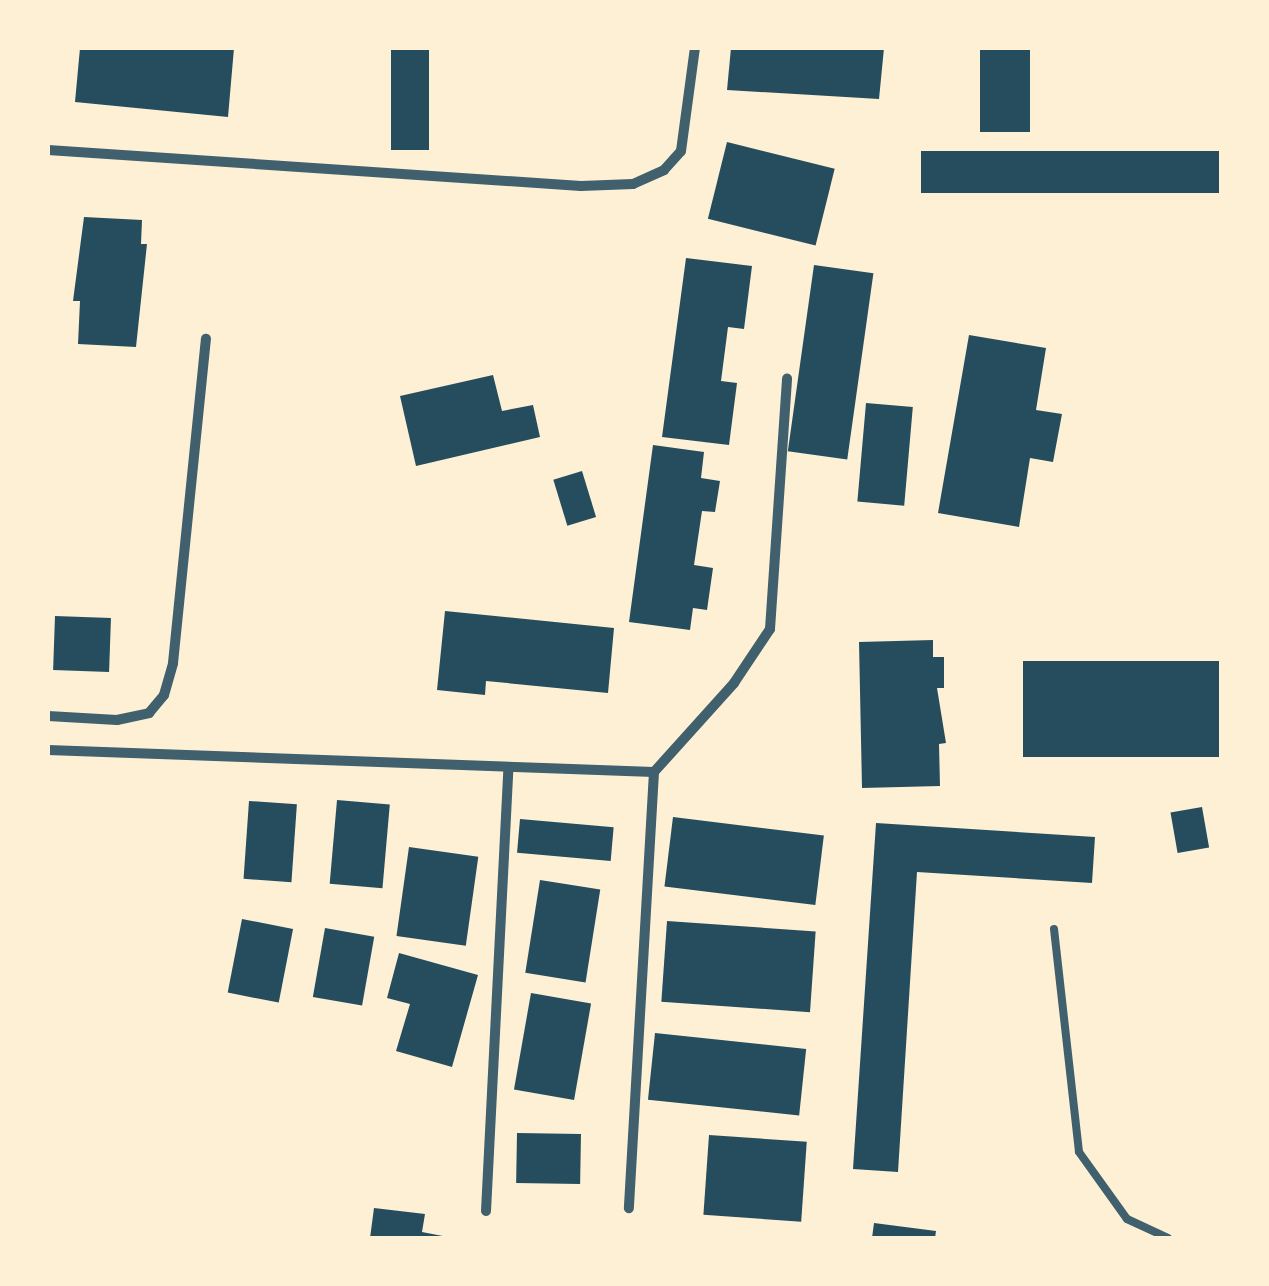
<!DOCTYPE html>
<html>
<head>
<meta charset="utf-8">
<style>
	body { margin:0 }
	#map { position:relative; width:1269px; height:1286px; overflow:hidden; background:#fdf0d5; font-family:"Public Sans",sans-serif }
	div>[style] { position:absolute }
	.building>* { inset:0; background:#264d5e; transform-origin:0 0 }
	.service>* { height:8px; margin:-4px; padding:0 4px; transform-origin:4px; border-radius:4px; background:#3f606c }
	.minor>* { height:10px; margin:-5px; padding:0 5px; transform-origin:5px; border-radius:5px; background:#3f606c }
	span { translate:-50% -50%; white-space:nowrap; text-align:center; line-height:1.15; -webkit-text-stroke:8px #fdf0d5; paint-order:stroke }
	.frame { position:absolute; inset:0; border:50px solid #fdf0d5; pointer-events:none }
</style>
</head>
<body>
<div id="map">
	<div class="building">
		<div style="clip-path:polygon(80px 48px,234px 48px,228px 117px,75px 102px)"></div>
		<div style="left:391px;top:48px;width:38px;height:102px"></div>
		<div style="clip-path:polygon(731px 48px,884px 48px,879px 99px,727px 90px)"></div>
		<div style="left:980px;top:48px;width:50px;height:84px"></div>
		<div style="left:727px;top:142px;width:111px;height:79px;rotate:14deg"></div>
		<div style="left:1222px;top:151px;width:42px;height:301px;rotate:90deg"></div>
		<div style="clip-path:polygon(84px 217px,142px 220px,141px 244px,147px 244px,136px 347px,78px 344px,80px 301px,73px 301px)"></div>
		<div style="clip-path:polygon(686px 258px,752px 266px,744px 329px,728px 327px,721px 381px,737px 383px,729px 445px,662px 437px)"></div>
		<div style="left:814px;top:265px;width:60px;height:188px;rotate:8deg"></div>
		<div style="clip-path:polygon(969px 335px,1046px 348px,1036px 410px,1062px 414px,1053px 462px,1030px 458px,1019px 527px,938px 513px)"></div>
		<div style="clip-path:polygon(493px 375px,502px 411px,533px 405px,540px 437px,416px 466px,400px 396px)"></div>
		<div style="left:866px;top:403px;width:47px;height:99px;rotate:5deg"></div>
		<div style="clip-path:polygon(653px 445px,704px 452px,701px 478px,720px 481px,715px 512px,702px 511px,694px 565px,713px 568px,707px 610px,693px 608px,690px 630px,629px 622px)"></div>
		<div style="left:582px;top:471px;width:48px;height:30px;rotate:73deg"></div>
		<div style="clip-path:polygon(445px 611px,614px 628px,608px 693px,486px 681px,485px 695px,437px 690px)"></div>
		<div style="left:55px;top:616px;width:56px;height:54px;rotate:2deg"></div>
		<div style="clip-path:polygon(933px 640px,933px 657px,944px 657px,944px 688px,937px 688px,946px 743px,939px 744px,940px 786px,862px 788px,859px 642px)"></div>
		<div style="left:1222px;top:661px;width:96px;height:199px;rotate:90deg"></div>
		<div style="left:337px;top:800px;width:53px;height:84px;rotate:5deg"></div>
		<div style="left:249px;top:801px;width:48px;height:78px;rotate:4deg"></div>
		<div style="left:1202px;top:807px;width:41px;height:32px;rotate:80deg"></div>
		<div style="left:673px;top:817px;width:152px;height:70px;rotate:7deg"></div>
		<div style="left:520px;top:819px;width:94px;height:34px;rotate:5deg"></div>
		<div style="clip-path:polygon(876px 823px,1095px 837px,1092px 883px,917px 872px,898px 1172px,853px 1169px)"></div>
		<div style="left:409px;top:847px;width:70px;height:90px;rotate:8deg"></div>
		<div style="left:540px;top:880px;width:61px;height:94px;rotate:9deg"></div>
		<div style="left:242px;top:919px;width:52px;height:75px;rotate:11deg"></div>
		<div style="left:667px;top:921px;width:149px;height:81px;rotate:4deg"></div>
		<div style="left:325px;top:928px;width:50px;height:70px;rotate:10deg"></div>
		<div style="clip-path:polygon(399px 953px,478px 975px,452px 1067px,396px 1051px,410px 1004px,387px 998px)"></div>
		<div style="left:531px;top:993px;width:61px;height:98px;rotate:10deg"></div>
		<div style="left:655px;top:1033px;width:152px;height:67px;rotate:6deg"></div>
		<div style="left:517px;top:1133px;width:64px;height:50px;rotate:1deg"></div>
		<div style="left:709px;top:1135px;width:98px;height:80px;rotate:4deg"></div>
		<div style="clip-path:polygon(374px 1208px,425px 1214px,422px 1232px,453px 1238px,370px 1238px)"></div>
		<div style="clip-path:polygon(874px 1223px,936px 1231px,935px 1238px,872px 1238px)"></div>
	</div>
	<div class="service">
		<div style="left:1054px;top:929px;width:224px;rotate:83.6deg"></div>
		<div style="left:1079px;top:1152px;width:82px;rotate:54.4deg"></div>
		<div style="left:1127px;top:1219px;width:45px;rotate:24.9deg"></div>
	</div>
	<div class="minor">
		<div style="left:48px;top:150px;width:534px;rotate:3.86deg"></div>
		<div style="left:581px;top:186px;width:52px;rotate:-2.2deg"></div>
		<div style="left:633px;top:184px;width:34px;rotate:-24deg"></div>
		<div style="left:664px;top:170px;width:25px;rotate:-48deg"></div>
		<div style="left:681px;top:151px;width:104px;rotate:-82.3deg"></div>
		<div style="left:48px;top:716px;width:69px;rotate:3.3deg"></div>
		<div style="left:117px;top:720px;width:33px;rotate:-12deg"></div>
		<div style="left:149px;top:713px;width:23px;rotate:-50deg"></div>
		<div style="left:164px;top:695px;width:33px;rotate:-74deg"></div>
		<div style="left:173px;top:663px;width:326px;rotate:-84.2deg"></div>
		<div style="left:48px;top:750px;width:606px;rotate:2.08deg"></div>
		<div style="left:654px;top:772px;width:437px;rotate:93.3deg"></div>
		<div style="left:654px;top:772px;width:120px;rotate:-48deg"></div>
		<div style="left:734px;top:683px;width:65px;rotate:-56.3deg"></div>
		<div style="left:770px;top:629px;width:251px;rotate:-86.1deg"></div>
		<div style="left:486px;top:1211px;width:441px;rotate:-87.1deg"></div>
	</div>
	<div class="frame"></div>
</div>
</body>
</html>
